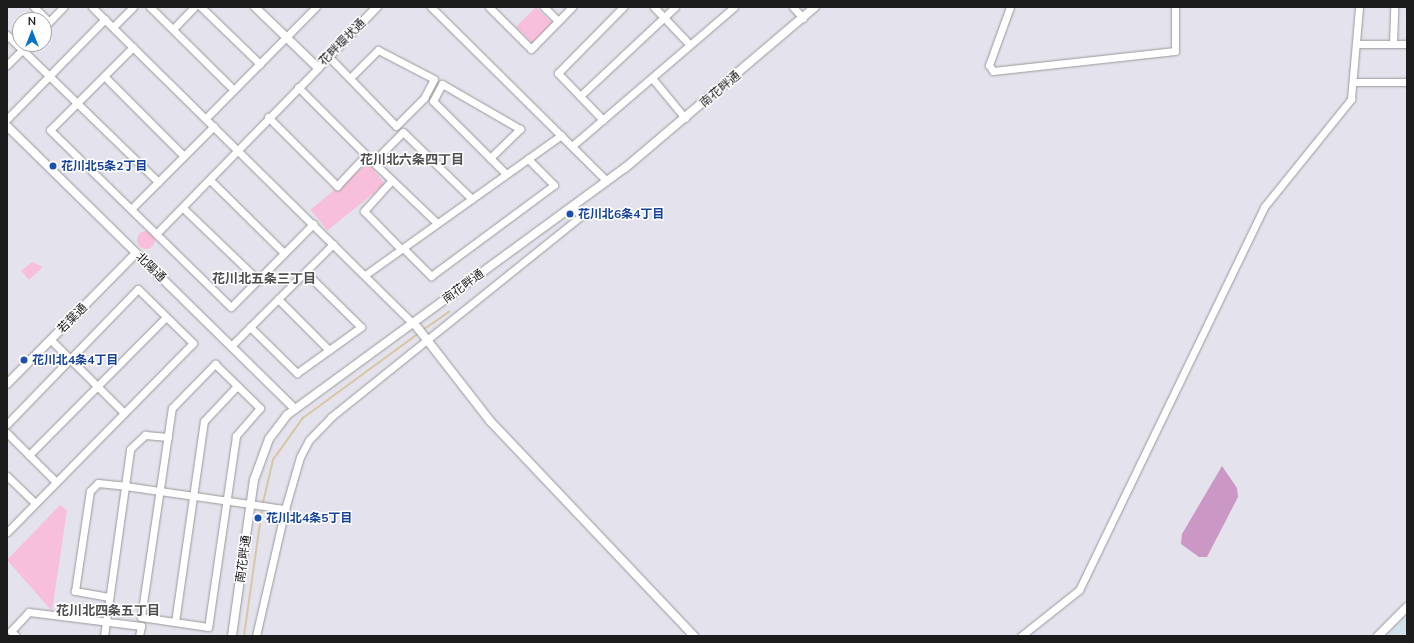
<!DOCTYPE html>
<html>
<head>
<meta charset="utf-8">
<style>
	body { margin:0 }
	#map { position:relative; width:1414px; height:643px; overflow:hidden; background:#e3e2ed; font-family:Mulish,"Noto Sans JP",sans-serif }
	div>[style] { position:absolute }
	.commercial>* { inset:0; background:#d1e1ee }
	.forest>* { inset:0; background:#cb98c5 }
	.park>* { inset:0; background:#f7bfdb; transform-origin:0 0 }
	.round { border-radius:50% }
	.stream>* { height:1.5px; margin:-0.75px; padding:0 0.75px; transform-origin:0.75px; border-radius:0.75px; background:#d9c6a4 }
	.roads { filter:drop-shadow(0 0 1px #999) drop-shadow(0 0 1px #999) }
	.minor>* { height:7px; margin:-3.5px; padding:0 3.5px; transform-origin:3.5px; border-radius:3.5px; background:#fff }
	.tertiary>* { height:8px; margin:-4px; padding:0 4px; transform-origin:4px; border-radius:4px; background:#fff }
	.dots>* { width:11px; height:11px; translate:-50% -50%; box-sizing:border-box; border:2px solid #fff; border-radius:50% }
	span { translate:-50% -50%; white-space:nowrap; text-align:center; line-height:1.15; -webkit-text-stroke:3px #fff; paint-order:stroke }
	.street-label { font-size:12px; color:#1c1c1c }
	.transit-label { font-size:12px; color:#164399; font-weight:700 }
	.left { translate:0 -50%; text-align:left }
	.neighbourhood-label { font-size:13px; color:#4f4f4f; font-weight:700 }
	.frame { position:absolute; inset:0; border:8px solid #1c1c1c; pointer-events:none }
	.north { position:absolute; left:12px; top:12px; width:40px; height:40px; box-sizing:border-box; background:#fff; border:1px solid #a4a4a4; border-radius:50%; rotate:0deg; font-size:11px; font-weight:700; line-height:16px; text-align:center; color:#1c1c1c }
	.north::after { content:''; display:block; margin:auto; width:14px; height:18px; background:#0873c0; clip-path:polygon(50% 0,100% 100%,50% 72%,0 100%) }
</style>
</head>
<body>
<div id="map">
	<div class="commercial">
		<div style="clip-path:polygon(1407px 615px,1407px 636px,1386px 636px)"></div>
	</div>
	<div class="forest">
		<div style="clip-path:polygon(1222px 466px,1237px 488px,1238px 497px,1207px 557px,1199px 557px,1181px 544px,1182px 534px)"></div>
	</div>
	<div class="park">
		<div style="left:536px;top:7px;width:23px;height:28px;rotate:45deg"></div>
		<div style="left:368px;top:163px;width:27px;height:74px;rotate:51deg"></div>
		<div class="round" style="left:137px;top:231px;width:18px;height:18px"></div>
		<div style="clip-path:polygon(32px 262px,43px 267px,29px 280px,21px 271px)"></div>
		<div style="clip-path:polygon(60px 505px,67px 510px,52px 611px,7px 560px)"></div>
	</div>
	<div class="stream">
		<div style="left:423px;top:330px;width:32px;rotate:-35deg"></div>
		<div style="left:263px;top:503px;width:44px;rotate:-76.9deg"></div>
		<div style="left:273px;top:460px;width:52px;rotate:-54.5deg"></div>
		<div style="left:303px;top:418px;width:144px;rotate:-36.2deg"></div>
		<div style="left:244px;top:636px;width:128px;rotate:-81.9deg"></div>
	</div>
	<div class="roads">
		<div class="minor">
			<div style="left:34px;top:7px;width:21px;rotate:45deg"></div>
			<div style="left:92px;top:7px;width:456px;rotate:44.6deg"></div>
			<div style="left:150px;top:7px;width:118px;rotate:44.7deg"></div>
			<div style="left:201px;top:7px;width:82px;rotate:44deg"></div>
			<div style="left:431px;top:7px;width:247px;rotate:44.7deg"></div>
			<div style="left:489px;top:7px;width:59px;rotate:45deg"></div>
			<div style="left:531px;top:49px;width:59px;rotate:-45.7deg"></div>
			<div style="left:544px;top:7px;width:20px;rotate:45deg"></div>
			<div style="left:654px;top:7px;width:52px;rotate:46.5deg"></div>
			<div style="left:793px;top:7px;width:15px;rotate:48deg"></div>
			<div style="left:1010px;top:7px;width:62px;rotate:109.9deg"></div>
			<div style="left:989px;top:65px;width:7px;rotate:56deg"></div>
			<div style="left:993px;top:71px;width:183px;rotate:-6.3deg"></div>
			<div style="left:1175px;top:51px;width:44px;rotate:-90deg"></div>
			<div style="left:44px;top:27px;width:28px;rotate:-46deg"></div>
			<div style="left:113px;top:27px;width:28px;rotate:-45deg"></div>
			<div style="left:173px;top:29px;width:30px;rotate:-46deg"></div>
			<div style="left:7px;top:35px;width:211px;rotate:44.2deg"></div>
			<div style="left:1356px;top:44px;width:51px"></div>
			<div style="left:1393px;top:44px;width:37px;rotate:-88deg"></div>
			<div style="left:133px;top:47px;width:117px;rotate:135deg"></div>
			<div style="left:50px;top:130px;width:253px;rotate:44.4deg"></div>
			<div style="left:231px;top:307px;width:117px;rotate:-45.3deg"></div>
			<div style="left:329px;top:57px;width:96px;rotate:45.8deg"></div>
			<div style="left:396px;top:126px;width:40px;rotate:-45deg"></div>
			<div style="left:424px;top:98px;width:21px;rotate:-62deg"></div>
			<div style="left:434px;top:79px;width:63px;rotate:-152.6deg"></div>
			<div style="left:378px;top:50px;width:40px;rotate:135deg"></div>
			<div style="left:7px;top:65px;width:30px;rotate:-45deg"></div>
			<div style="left:104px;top:76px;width:113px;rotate:45deg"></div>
			<div style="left:652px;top:78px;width:52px;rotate:50.5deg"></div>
			<div style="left:1353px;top:82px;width:54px"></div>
			<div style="left:580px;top:96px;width:130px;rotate:-43.1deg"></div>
			<div style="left:268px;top:117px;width:98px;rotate:45deg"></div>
			<div style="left:337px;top:186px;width:42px;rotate:-46.9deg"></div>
			<div style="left:366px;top:155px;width:96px;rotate:-135deg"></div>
			<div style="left:206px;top:118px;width:156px;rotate:-45.3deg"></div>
			<div style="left:7px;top:119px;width:140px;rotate:-45.6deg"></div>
			<div style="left:603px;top:120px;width:65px;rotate:-133.8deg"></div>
			<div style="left:558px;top:73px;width:93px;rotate:-45.4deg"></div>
			<div style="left:572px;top:146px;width:213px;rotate:-40.6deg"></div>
			<div style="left:490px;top:158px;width:42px;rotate:-44deg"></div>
			<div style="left:520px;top:129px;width:90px;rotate:-150deg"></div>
			<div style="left:442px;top:84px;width:19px;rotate:118deg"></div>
			<div style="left:433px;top:101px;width:103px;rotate:45deg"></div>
			<div style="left:210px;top:180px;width:104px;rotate:44.6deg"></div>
			<div style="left:392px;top:180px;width:42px;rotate:132.1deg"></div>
			<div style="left:364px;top:211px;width:53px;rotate:45.8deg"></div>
			<div style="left:183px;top:208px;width:104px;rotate:43.8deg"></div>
			<div style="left:131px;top:209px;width:117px;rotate:-45deg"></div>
			<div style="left:437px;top:223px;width:88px;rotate:-136.4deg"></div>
			<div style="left:373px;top:162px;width:42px;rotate:-45deg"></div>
			<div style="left:403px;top:132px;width:96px;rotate:44.2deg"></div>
			<div style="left:156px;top:234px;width:232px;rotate:-45.7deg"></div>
			<div style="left:403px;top:248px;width:40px;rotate:45deg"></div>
			<div style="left:431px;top:276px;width:153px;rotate:-36.5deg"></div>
			<div style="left:554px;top:185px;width:37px;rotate:-135deg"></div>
			<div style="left:365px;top:275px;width:241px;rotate:-35.5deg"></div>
			<div style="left:278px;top:299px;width:72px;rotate:45deg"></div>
			<div style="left:250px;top:327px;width:66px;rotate:44.4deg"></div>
			<div style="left:297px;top:373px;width:79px;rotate:-35.7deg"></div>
			<div style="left:361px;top:327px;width:78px;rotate:-135.5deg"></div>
			<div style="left:51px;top:340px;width:103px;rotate:45deg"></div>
			<div style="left:232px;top:345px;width:143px;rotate:-45deg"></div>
			<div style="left:215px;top:364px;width:63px;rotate:44.4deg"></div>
			<div style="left:260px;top:408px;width:37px;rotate:131deg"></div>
			<div style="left:236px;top:436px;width:193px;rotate:98.3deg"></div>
			<div style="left:208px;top:627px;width:68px;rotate:-171.5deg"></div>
			<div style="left:141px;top:617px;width:211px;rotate:-81.6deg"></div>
			<div style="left:172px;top:408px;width:62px;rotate:-45.7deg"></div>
			<div style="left:7px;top:424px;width:188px;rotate:-45.9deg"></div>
			<div style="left:138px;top:289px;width:77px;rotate:44.5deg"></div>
			<div style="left:193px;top:343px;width:265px;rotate:134.5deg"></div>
			<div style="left:7px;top:433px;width:69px;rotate:45deg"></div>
			<div style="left:29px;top:455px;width:194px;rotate:-45.2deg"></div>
			<div style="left:7px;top:476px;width:39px;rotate:44deg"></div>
			<div style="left:109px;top:597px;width:35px;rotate:-170deg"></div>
			<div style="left:75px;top:591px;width:101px;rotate:-81.5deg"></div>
			<div style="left:90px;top:491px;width:11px;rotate:-45deg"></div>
			<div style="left:98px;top:483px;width:27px;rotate:6deg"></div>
			<div style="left:125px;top:486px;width:37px;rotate:-82deg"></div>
			<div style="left:130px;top:449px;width:21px;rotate:-43deg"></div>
			<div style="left:145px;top:435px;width:23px;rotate:5deg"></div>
			<div style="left:175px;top:622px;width:203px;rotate:-81.8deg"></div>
			<div style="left:204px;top:421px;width:48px;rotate:-46.7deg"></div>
			<div style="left:16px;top:636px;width:7px;rotate:-135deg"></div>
			<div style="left:11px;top:631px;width:26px;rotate:-47deg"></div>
			<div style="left:29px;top:612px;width:113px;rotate:7.1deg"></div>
			<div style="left:141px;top:626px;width:10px;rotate:101deg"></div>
			<div style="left:104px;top:636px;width:151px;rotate:-82deg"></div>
			<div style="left:125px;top:486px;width:162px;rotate:8.2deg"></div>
			<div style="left:256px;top:636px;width:130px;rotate:-77.1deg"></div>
			<div style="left:285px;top:509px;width:54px;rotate:-73.9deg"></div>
			<div style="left:300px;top:457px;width:19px;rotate:-62deg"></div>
			<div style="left:309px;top:440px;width:32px;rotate:-46deg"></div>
			<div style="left:331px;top:417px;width:321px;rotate:-38.8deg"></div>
			<div style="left:581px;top:216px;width:13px;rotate:-129deg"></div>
			<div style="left:1021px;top:636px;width:74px;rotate:-38.4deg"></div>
			<div style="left:1079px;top:590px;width:425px;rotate:-64.2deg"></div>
			<div style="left:1264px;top:207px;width:139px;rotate:-51.1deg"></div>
			<div style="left:1351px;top:99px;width:92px;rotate:-85deg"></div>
		</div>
		<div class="tertiary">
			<div style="left:255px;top:7px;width:88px;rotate:44.1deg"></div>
			<div style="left:318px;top:68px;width:85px;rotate:-46deg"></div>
			<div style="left:7px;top:126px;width:402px;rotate:44.5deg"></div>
			<div style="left:417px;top:327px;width:120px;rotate:52.1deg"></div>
			<div style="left:491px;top:422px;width:295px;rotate:46.5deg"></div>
			<div style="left:7px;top:384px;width:184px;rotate:-45.4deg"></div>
			<div style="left:232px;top:636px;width:158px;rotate:-82deg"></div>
			<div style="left:254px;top:480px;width:44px;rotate:-69.9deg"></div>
			<div style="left:269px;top:439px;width:30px;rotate:-53deg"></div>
			<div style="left:287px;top:415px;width:419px;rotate:-36.2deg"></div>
			<div style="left:625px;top:168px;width:249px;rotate:-40.3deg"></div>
			<div style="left:1378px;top:636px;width:41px;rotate:-45deg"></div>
		</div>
	</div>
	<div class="dots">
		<div style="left:53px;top:166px;background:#1a4fb4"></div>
		<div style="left:570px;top:214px;background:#1a4fb4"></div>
		<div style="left:24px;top:360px;background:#1a4fb4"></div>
		<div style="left:258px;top:518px;background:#1a4fb4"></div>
	</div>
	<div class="street-label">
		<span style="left:342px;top:42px;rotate:-45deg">花畔環状通</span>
		<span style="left:720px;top:89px;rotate:-40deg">南花畔通</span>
		<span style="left:151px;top:267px;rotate:44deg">北陽通</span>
		<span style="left:463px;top:286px;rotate:-36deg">南花畔通</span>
		<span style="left:72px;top:318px;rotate:-45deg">若葉通</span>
		<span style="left:243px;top:559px;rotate:-82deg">南花畔通</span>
	</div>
	<div class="transit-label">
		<span class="left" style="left:61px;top:166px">花川北5条2丁目</span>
		<span class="left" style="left:578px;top:214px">花川北6条4丁目</span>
		<span class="left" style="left:32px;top:360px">花川北4条4丁目</span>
		<span class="left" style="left:266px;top:518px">花川北4条5丁目</span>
	</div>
	<div class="neighbourhood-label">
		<span style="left:412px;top:159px">花川北六条四丁目</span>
		<span style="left:264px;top:278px">花川北五条三丁目</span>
		<span style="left:108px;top:610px">花川北四条五丁目</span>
	</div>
	<div class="frame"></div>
	<div class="north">N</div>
</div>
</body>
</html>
